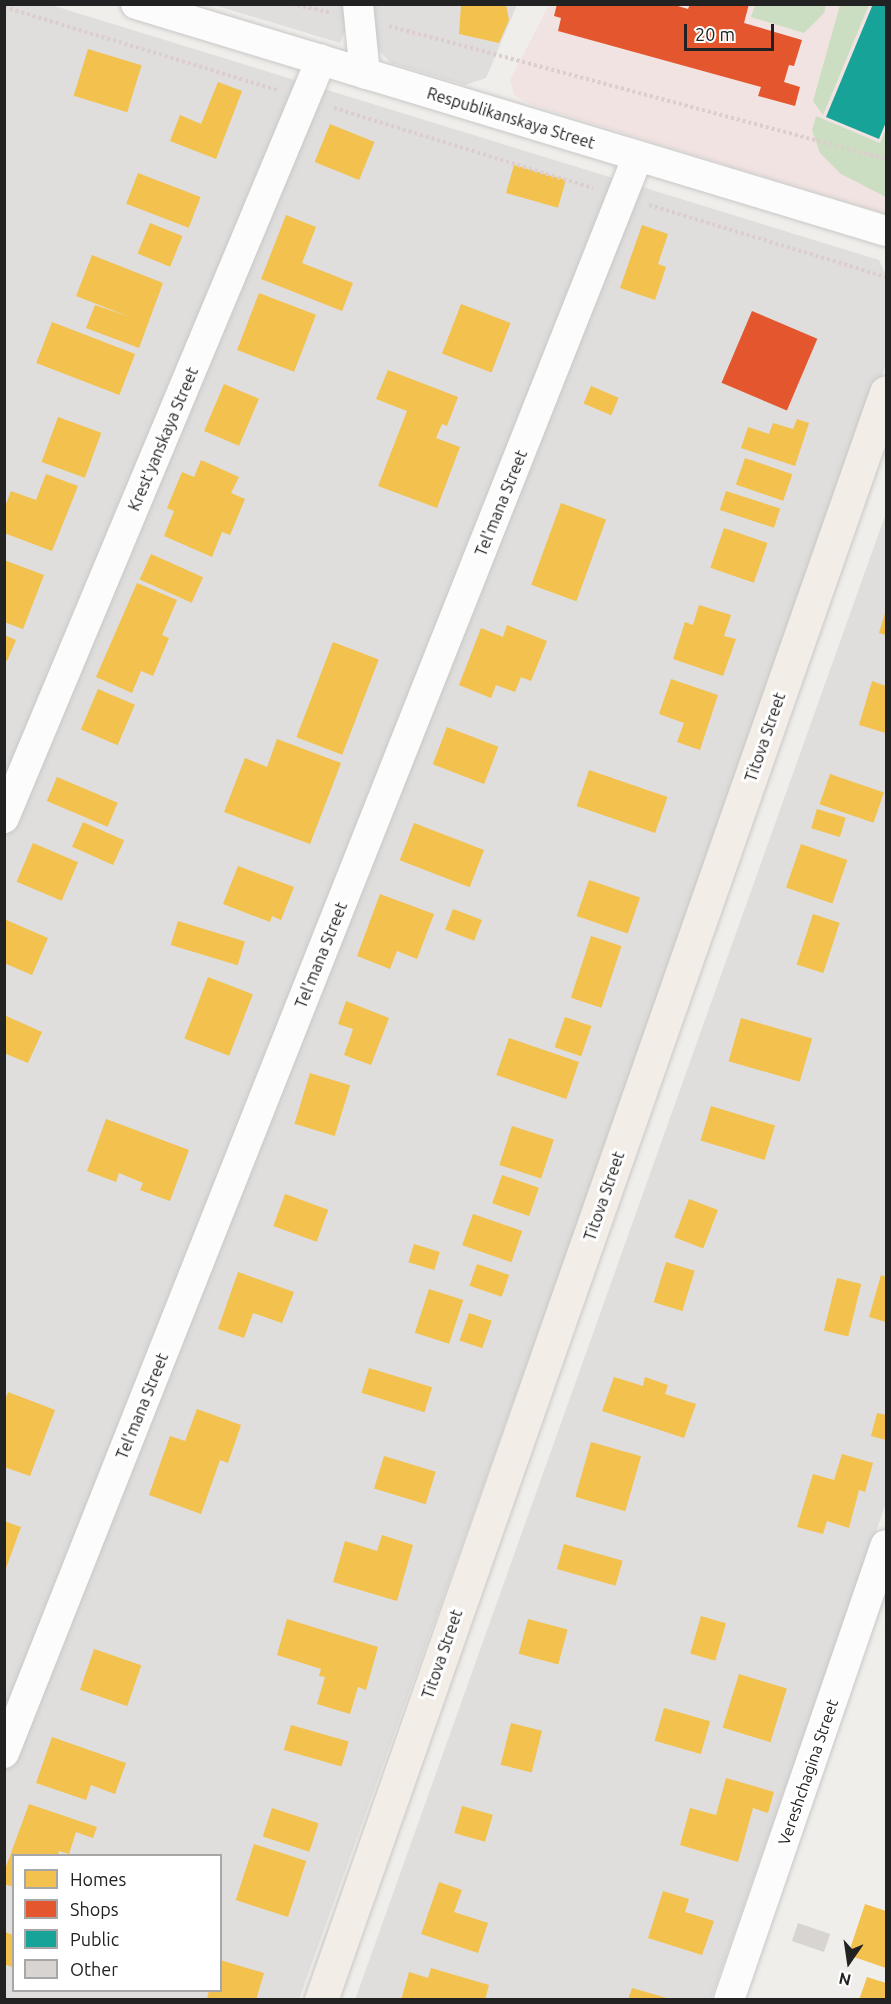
<!DOCTYPE html>
<html>
<head>
<meta charset="utf-8">
<style>
	body { margin:0 }
	#map { position:relative; width:891px; height:2004px; overflow:hidden; background:#f0eeeb; font-family:Ubuntu,sans-serif }
	div>[style] { position:absolute }
	.residential>* { inset:0; background:#dfdedc }
	.commercial>* { inset:0; background:#f1e3e1 }
	.forest>* { inset:0; background:#cbdec1 }
	.homes>* { inset:0; background:#f2c14e; transform-origin:0 0 }
	.shops>* { inset:0; background:#e4572e; transform-origin:0 0 }
	.public>* { inset:0; background:#17a398 }
	.building>* { inset:0; background:#d7d4d2; transform-origin:0 0 }
	.path>* { height:4px; margin-top:-2px; transform-origin:0; background:repeating-linear-gradient(90deg,#dccecd 0 3px,transparent 0 6px) }
	.roads { filter:drop-shadow(0 0 2px #c9c8c7) drop-shadow(0 0 2px #c9c8c7) }
	.minor>* { height:30px; margin:-15px; padding:0 15px; transform-origin:15px; border-radius:15px; background:#fdfcfc }
	.major>* { height:33px; margin:-16.5px; padding:0 16.5px; transform-origin:16.5px; border-radius:16.5px; background:#f3ede7 }
	span { translate:-50% -50%; white-space:nowrap; text-align:center; line-height:1.15; -webkit-text-stroke:6px #fff; paint-order:stroke }
	.street-label { font-size:16px; color:#222 }
	.frame { position:absolute; inset:0; border:6px solid #222; pointer-events:none }
	.legend { position:absolute; left:12px; top:1854px; width:210px; height:138px; box-sizing:border-box; background:#fff; border:2px solid #a7a7a7; margin:0; padding:8px 10px; list-style:none; font-size:18px; color:#222 }
	.legend li { display:flex; align-items:center; gap:12px; height:30px }
	.legend b { width:30px; border:2px solid #a7a7a7 }
	.north { position:absolute; left:819px; top:1932px; width:60px; height:60px; -webkit-text-stroke:4px #fff; paint-order:stroke; rotate:193deg; font-size:16px; font-weight:700; line-height:24px; text-align:center; color:#222 }
	.north::after { content:''; display:block; margin:auto; width:21px; height:27px; background:#222; clip-path:polygon(50% 0,100% 100%,50% 72%,0 100%) }
	.scale { position:absolute; left:684px; top:24px; width:90px; height:27px; box-sizing:border-box; border:3px solid #222; border-top:0; padding-left:8px; font-size:18px; line-height:21px; white-space:nowrap; color:#222; -webkit-text-stroke:4px #fff; paint-order:stroke }
</style>
</head>
<body>
<div id="map">
	<div class="residential">
		<div style="clip-path:polygon(evenodd,48px 4px,879px 260px,886px 275px,886px 364px,299px 1999px,5px 2000px,4px 5px,48px 4px,14px 1856px,220px 1856px,220px 1990px,14px 1990px,14px 1856px)"></div>
		<div style="clip-path:polygon(214px 5px,347px 5px,348px 23px,340px 43px)"></div>
		<div style="clip-path:polygon(373px 5px,517px 5px,486px 78px,465px 85px,391px 63px,376px 48px)"></div>
		<div style="clip-path:polygon(886px 513px,886px 1503px,711px 1999px,355px 2000px)"></div>
	</div>
	<div class="commercial">
		<div style="clip-path:polygon(549px 5px,886px 5px,886px 214px,532px 105px,514px 95px,510px 80px)"></div>
	</div>
	<div class="forest">
		<div style="clip-path:polygon(755px 5px,755px 4px,826px 5px,824px 13px,804px 33px,751px 17px)"></div>
		<div style="clip-path:polygon(840px 5px,869px 5px,823px 115px,813px 101px)"></div>
		<div style="clip-path:polygon(816px 116px,880px 143px,886px 129px,886px 197px,841px 174px,820px 153px,812px 130px)"></div>
	</div>
	<div class="homes">
		<div style="clip-path:polygon(461px 5px,506px 5px,509px 20px,499px 43px,459px 34px)"></div>
		<div style="left:88px;top:49px;width:56px;height:49px;rotate:17deg"></div>
		<div style="clip-path:polygon(218px 82px,242px 91px,216px 159px,170px 141px,180px 115px,201px 124px)"></div>
		<div style="left:330px;top:124px;width:48px;height:41px;rotate:22deg"></div>
		<div style="left:514px;top:165px;width:54px;height:29px;rotate:16deg"></div>
		<div style="left:138px;top:173px;width:67px;height:33px;rotate:21deg"></div>
		<div style="clip-path:polygon(286px 215px,316px 227px,302px 263px,353px 283px,342px 311px,261px 279px)"></div>
		<div style="left:150px;top:223px;width:35px;height:33px;rotate:22deg"></div>
		<div style="clip-path:polygon(642px 225px,668px 234px,658px 264px,666px 267px,655px 300px,620px 288px)"></div>
		<div style="clip-path:polygon(92px 255px,163px 283px,139px 348px,86px 328px,95px 305px,130px 317px,76px 296px)"></div>
		<div style="left:259px;top:293px;width:61px;height:61px;rotate:21deg"></div>
		<div style="left:461px;top:304px;width:53px;height:53px;rotate:21deg"></div>
		<div style="left:52px;top:322px;width:89px;height:44px;rotate:21deg"></div>
		<div style="clip-path:polygon(388px 370px,458px 397px,447px 426px,442px 424px,436px 438px,460px 447px,437px 508px,378px 486px,407px 411px,376px 399px)"></div>
		<div style="left:224px;top:384px;width:38px;height:51px;rotate:23deg"></div>
		<div style="left:591px;top:386px;width:30px;height:19px;rotate:23deg"></div>
		<div style="left:58px;top:417px;width:46px;height:48px;rotate:20deg"></div>
		<div style="clip-path:polygon(797px 419px,809px 423px,795px 466px,741px 448px,748px 427px,769px 434px,773px 423px,793px 429px)"></div>
		<div style="left:745px;top:458px;width:50px;height:28px;rotate:19deg"></div>
		<div style="clip-path:polygon(201px 460px,239px 477px,231px 493px,245px 499px,230px 535px,222px 532px,212px 557px,164px 536px,174px 511px,167px 508px,182px 472px,194px 477px)"></div>
		<div style="clip-path:polygon(46px 474px,78px 486px,52px 551px,4px 533px,4px 509px,11px 491px,36px 500px)"></div>
		<div style="left:726px;top:491px;width:57px;height:20px;rotate:18deg"></div>
		<div style="left:561px;top:503px;width:48px;height:87px;rotate:20deg"></div>
		<div style="left:724px;top:528px;width:46px;height:42px;rotate:19deg"></div>
		<div style="left:151px;top:554px;width:57px;height:28px;rotate:24deg"></div>
		<div style="clip-path:polygon(4px 560px,44px 575px,23px 629px,4px 622px)"></div>
		<div style="clip-path:polygon(137px 583px,177px 600px,162px 635px,169px 638px,153px 676px,141px 671px,132px 693px,96px 677px)"></div>
		<div style="clip-path:polygon(699px 605px,731px 615px,724px 636px,736px 639px,723px 676px,673px 659px,685px 622px,693px 625px)"></div>
		<div style="clip-path:polygon(886px 610px,886px 635px,879px 633px)"></div>
		<div style="clip-path:polygon(507px 625px,547px 641px,531px 681px,521px 677px,515px 692px,496px 685px,491px 698px,459px 685px,481px 628px,503px 637px)"></div>
		<div style="clip-path:polygon(4px 635px,16px 640px,7px 661px,4px 660px)"></div>
		<div style="left:333px;top:642px;width:49px;height:102px;rotate:21deg"></div>
		<div style="clip-path:polygon(671px 679px,718px 695px,700px 750px,677px 742px,684px 723px,659px 714px)"></div>
		<div style="clip-path:polygon(872px 681px,886px 686px,886px 733px,859px 725px)"></div>
		<div style="left:98px;top:689px;width:40px;height:44px;rotate:23deg"></div>
		<div style="left:447px;top:727px;width:55px;height:40px;rotate:21deg"></div>
		<div style="clip-path:polygon(277px 739px,341px 763px,310px 844px,224px 812px,245px 758px,267px 767px)"></div>
		<div style="left:589px;top:770px;width:83px;height:38px;rotate:19deg"></div>
		<div style="left:830px;top:774px;width:57px;height:32px;rotate:19deg"></div>
		<div style="left:57px;top:777px;width:66px;height:26px;rotate:23deg"></div>
		<div style="left:817px;top:809px;width:30px;height:20px;rotate:17deg"></div>
		<div style="left:83px;top:822px;width:45px;height:27px;rotate:24deg"></div>
		<div style="left:414px;top:823px;width:75px;height:40px;rotate:21deg"></div>
		<div style="left:33px;top:843px;width:49px;height:42px;rotate:23deg"></div>
		<div style="left:801px;top:844px;width:49px;height:46px;rotate:19deg"></div>
		<div style="clip-path:polygon(238px 866px,294px 887px,281px 920px,272px 916px,270px 922px,223px 904px)"></div>
		<div style="left:589px;top:880px;width:54px;height:38px;rotate:19deg"></div>
		<div style="clip-path:polygon(380px 894px,434px 914px,417px 959px,397px 951px,390px 969px,357px 956px)"></div>
		<div style="left:453px;top:909px;width:31px;height:22px;rotate:21deg"></div>
		<div style="left:813px;top:914px;width:28px;height:53px;rotate:18deg"></div>
		<div style="clip-path:polygon(4px 919px,48px 938px,32px 975px,4px 963px)"></div>
		<div style="left:178px;top:921px;width:70px;height:25px;rotate:17deg"></div>
		<div style="left:591px;top:936px;width:32px;height:65px;rotate:18deg"></div>
		<div style="left:208px;top:977px;width:48px;height:66px;rotate:21deg"></div>
		<div style="clip-path:polygon(346px 1001px,389px 1018px,371px 1065px,344px 1055px,353px 1029px,338px 1024px)"></div>
		<div style="clip-path:polygon(4px 1015px,42px 1032px,28px 1063px,4px 1053px)"></div>
		<div style="left:565px;top:1017px;width:28px;height:32px;rotate:19deg"></div>
		<div style="left:741px;top:1018px;width:74px;height:45px;rotate:16deg"></div>
		<div style="left:509px;top:1038px;width:74px;height:39px;rotate:19deg"></div>
		<div style="left:310px;top:1073px;width:42px;height:53px;rotate:17deg"></div>
		<div style="left:711px;top:1106px;width:67px;height:36px;rotate:17deg"></div>
		<div style="clip-path:polygon(106px 1119px,189px 1150px,170px 1201px,140px 1190px,143px 1183px,119px 1173px,116px 1182px,87px 1171px)"></div>
		<div style="left:512px;top:1126px;width:44px;height:41px;rotate:18deg"></div>
		<div style="left:502px;top:1175px;width:39px;height:30px;rotate:19deg"></div>
		<div style="left:285px;top:1194px;width:46px;height:34px;rotate:20deg"></div>
		<div style="left:689px;top:1199px;width:31px;height:41px;rotate:21deg"></div>
		<div style="left:473px;top:1214px;width:52px;height:33px;rotate:19deg"></div>
		<div style="left:414px;top:1244px;width:27px;height:19px;rotate:17deg"></div>
		<div style="left:666px;top:1262px;width:30px;height:42px;rotate:17deg"></div>
		<div style="left:477px;top:1264px;width:34px;height:23px;rotate:19deg"></div>
		<div style="clip-path:polygon(238px 1272px,294px 1292px,282px 1323px,253px 1313px,244px 1338px,218px 1329px)"></div>
		<div style="clip-path:polygon(881px 1275px,886px 1277px,886px 1322px,869px 1317px)"></div>
		<div style="left:837px;top:1278px;width:25px;height:54px;rotate:14deg"></div>
		<div style="left:429px;top:1289px;width:36px;height:46px;rotate:18deg"></div>
		<div style="left:469px;top:1313px;width:24px;height:29px;rotate:19deg"></div>
		<div style="left:369px;top:1368px;width:66px;height:26px;rotate:17deg"></div>
		<div style="clip-path:polygon(614px 1377px,643px 1386px,645px 1377px,668px 1385px,665px 1394px,696px 1404px,684px 1438px,602px 1411px)"></div>
		<div style="clip-path:polygon(8px 1392px,55px 1410px,30px 1476px,4px 1467px,4px 1403px)"></div>
		<div style="clip-path:polygon(197px 1409px,241px 1425px,228px 1463px,220px 1460px,201px 1514px,149px 1495px,170px 1436px,185px 1441px)"></div>
		<div style="clip-path:polygon(877px 1413px,886px 1415px,886px 1440px,871px 1436px)"></div>
		<div style="left:591px;top:1442px;width:52px;height:57px;rotate:16deg"></div>
		<div style="clip-path:polygon(842px 1454px,873px 1463px,865px 1492px,859px 1490px,849px 1528px,827px 1521px,823px 1534px,797px 1527px,813px 1474px,834px 1480px)"></div>
		<div style="left:384px;top:1456px;width:54px;height:34px;rotate:17deg"></div>
		<div style="clip-path:polygon(4px 1521px,21px 1527px,5px 1571px,4px 1571px)"></div>
		<div style="clip-path:polygon(382px 1535px,413px 1545px,397px 1601px,333px 1582px,345px 1541px,377px 1551px)"></div>
		<div style="left:564px;top:1544px;width:61px;height:26px;rotate:16deg"></div>
		<div style="left:701px;top:1616px;width:26px;height:39px;rotate:16deg"></div>
		<div style="clip-path:polygon(287px 1619px,378px 1647px,366px 1690px,358px 1687px,350px 1714px,317px 1704px,325px 1677px,319px 1676px,321px 1669px,277px 1655px)"></div>
		<div style="left:528px;top:1619px;width:41px;height:36px;rotate:15deg"></div>
		<div style="left:94px;top:1649px;width:50px;height:43px;rotate:19deg"></div>
		<div style="left:739px;top:1674px;width:50px;height:56px;rotate:17deg"></div>
		<div style="left:664px;top:1708px;width:48px;height:34px;rotate:16deg"></div>
		<div style="left:511px;top:1723px;width:32px;height:43px;rotate:14deg"></div>
		<div style="left:291px;top:1725px;width:60px;height:26px;rotate:16deg"></div>
		<div style="clip-path:polygon(52px 1737px,126px 1763px,115px 1794px,91px 1785px,86px 1800px,36px 1783px)"></div>
		<div style="clip-path:polygon(726px 1778px,774px 1792px,768px 1813px,753px 1808px,738px 1862px,680px 1845px,690px 1808px,716px 1815px)"></div>
		<div style="clip-path:polygon(29px 1804px,97px 1827px,93px 1838px,76px 1832px,69px 1854px,59px 1851px,58px 1856px,14px 1856px,14px 1887px,4px 1884px,4px 1872px)"></div>
		<div style="left:462px;top:1806px;width:32px;height:28px;rotate:16deg"></div>
		<div style="left:272px;top:1808px;width:49px;height:30px;rotate:18deg"></div>
		<div style="left:254px;top:1844px;width:55px;height:59px;rotate:18deg"></div>
		<div style="clip-path:polygon(439px 1882px,462px 1890px,454px 1912px,488px 1923px,478px 1953px,421px 1934px)"></div>
		<div style="clip-path:polygon(663px 1891px,689px 1899px,685px 1912px,714px 1921px,702px 1955px,648px 1938px)"></div>
		<div style="clip-path:polygon(865px 1904px,886px 1911px,886px 1968px,848px 1955px)"></div>
		<div style="clip-path:polygon(4px 1932px,14px 1935px,12px 1967px,4px 1964px)"></div>
		<div style="clip-path:polygon(220px 1960px,264px 1973px,256px 2000px,207px 1999px,209px 1990px,220px 1990px)"></div>
		<div style="clip-path:polygon(431px 1968px,489px 1985px,485px 2000px,401px 2000px,409px 1972px,428px 1978px)"></div>
		<div style="clip-path:polygon(867px 1977px,886px 1983px,886px 2000px,859px 2000px)"></div>
		<div style="clip-path:polygon(632px 1988px,670px 1999px,670px 2000px,628px 2000px)"></div>
	</div>
	<div class="shops">
		<div style="clip-path:polygon(557px 4px,671px 4px,688px 9px,690px 4px,749px 4px,744px 23px,802px 40px,794px 66px,789px 65px,784px 82px,800px 87px,795px 106px,758px 96px,761px 87px,558px 31px,561px 18px,554px 16px)"></div>
		<div style="left:752px;top:311px;width:71px;height:78px;rotate:23deg"></div>
	</div>
	<div class="public">
		<div style="clip-path:polygon(873px 4px,886px 4px,886px 122px,879px 139px,826px 117px)"></div>
	</div>
	<div class="building">
		<div style="left:798px;top:1923px;width:34px;height:19px;rotate:19deg"></div>
	</div>
	<div class="path">
		<div style="left:291px;top:4px;width:39px;rotate:12deg"></div>
		<div style="left:4px;top:7px;width:286px;rotate:16.9deg"></div>
		<div style="left:389px;top:26px;width:514px;rotate:14.98deg"></div>
		<div style="left:334px;top:108px;width:271px;rotate:17.2deg"></div>
		<div style="left:649px;top:205px;width:248px;rotate:16.9deg"></div>
	</div>
	<div class="roads">
		<div class="minor">
			<div style="left:136px;top:4px;width:784px;rotate:16.84deg"></div>
			<div style="left:358px;top:4px;width:70px;rotate:84.3deg"></div>
			<div style="left:4px;top:818px;width:822px;rotate:-67.31deg"></div>
			<div style="left:4px;top:1753px;width:1718px;rotate:-68.35deg"></div>
			<div style="left:729px;top:2000px;width:481px;rotate:-71deg"></div>
		</div>
		<div class="major">
			<div style="left:321px;top:2000px;width:1704px;rotate:-70.64deg"></div>
		</div>
	</div>
	<div class="street-label">
		<span style="left:511px;top:118px;rotate:17deg">Respublikanskaya Street</span>
		<span style="left:163px;top:439px;rotate:-67deg">Krest'yanskaya Street</span>
		<span style="left:501px;top:503px;rotate:-68deg">Tel'mana Street</span>
		<span style="left:765px;top:737px;rotate:-71deg">Titova Street</span>
		<span style="left:321px;top:955px;rotate:-68deg">Tel'mana Street</span>
		<span style="left:604px;top:1196px;rotate:-71deg">Titova Street</span>
		<span style="left:142px;top:1406px;rotate:-68deg">Tel'mana Street</span>
		<span style="left:442px;top:1654px;rotate:-71deg">Titova Street</span>
		<span style="left:808px;top:1772px;rotate:-71deg">Vereshchagina Street</span>
	</div>
	<div class="frame"></div>
	<ul class="legend">
	<li><b style="height:16px;background:#f2c14e"></b>Homes</li>
	<li><b style="height:16px;background:#e4572e"></b>Shops</li>
	<li><b style="height:16px;background:#17a398"></b>Public</li>
	<li><b style="height:16px;background:#d7d4d2"></b>Other</li>
	</ul>
	<div class="north">N</div>
	<div class="scale">20 m</div>
</div>
</body>
</html>
